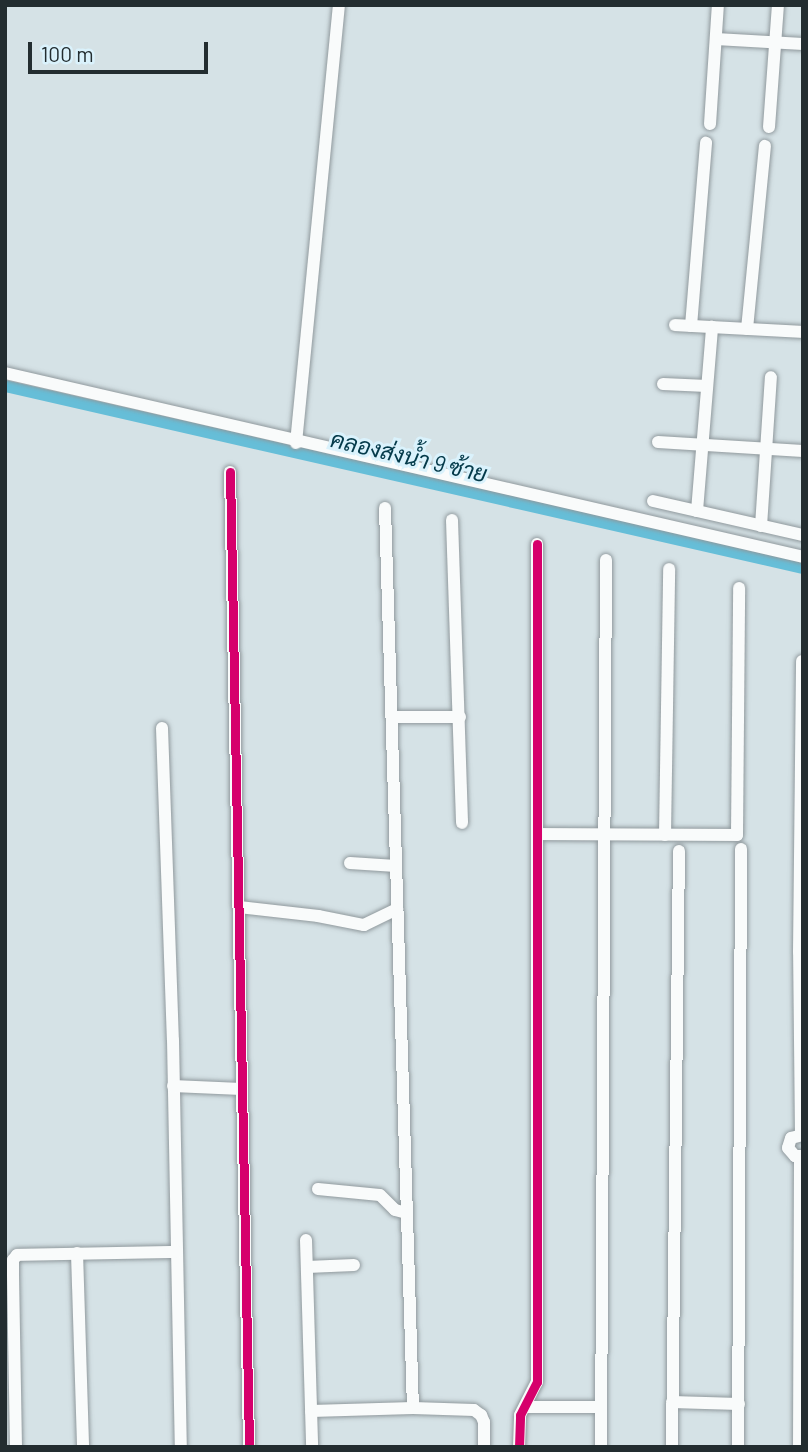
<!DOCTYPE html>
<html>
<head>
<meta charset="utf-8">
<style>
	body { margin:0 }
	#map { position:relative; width:808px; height:1452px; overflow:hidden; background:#d5e2e6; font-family:Barlow,Sarabun,sans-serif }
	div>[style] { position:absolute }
	.canal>* { height:12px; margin:-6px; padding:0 6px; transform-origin:6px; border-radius:6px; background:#66bed8 }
	.roads { filter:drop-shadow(0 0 2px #90999d) drop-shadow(0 0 2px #90999d) }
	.minor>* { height:12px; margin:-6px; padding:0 6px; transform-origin:6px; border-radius:6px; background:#f9fbfb }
	.cycleway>* { height:9px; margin:-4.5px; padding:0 4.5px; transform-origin:4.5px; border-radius:4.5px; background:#d6006c }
	span { translate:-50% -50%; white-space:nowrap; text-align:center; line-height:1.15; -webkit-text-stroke:6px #daf2fc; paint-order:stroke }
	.water-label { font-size:23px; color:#043a4a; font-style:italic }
	.frame { position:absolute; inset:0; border:7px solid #232d30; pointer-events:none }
	.scale { position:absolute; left:28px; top:42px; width:180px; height:32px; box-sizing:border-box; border:4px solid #232d30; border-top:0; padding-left:9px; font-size:21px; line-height:24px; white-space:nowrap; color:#232d30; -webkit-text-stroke:5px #daf2fc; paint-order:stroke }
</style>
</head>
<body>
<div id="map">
	<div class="canal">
		<div style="left:5px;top:386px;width:818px;rotate:12.85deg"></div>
	</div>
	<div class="roads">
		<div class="minor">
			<div style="left:716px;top:39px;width:87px;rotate:3.3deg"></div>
			<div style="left:710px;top:124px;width:119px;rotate:-86.2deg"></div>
			<div style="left:769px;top:127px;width:122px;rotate:-85.8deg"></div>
			<div style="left:675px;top:325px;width:128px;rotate:3.1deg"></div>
			<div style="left:691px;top:326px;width:184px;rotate:-85.3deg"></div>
			<div style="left:747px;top:329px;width:184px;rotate:-84.4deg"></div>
			<div style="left:5px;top:373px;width:819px;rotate:12.98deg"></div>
			<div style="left:663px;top:384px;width:44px;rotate:2.6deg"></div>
			<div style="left:658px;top:442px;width:145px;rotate:3.6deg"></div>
			<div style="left:296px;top:443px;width:440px;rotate:-84.4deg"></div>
			<div style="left:230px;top:472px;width:975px;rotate:88.88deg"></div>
			<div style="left:653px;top:501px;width:154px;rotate:12.8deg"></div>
			<div style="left:385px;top:508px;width:900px;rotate:88.22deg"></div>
			<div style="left:697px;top:511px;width:185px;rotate:-85.3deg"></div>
			<div style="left:452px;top:520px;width:303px;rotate:88.1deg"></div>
			<div style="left:761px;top:526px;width:149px;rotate:-86.2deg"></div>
			<div style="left:392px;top:717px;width:68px"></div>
			<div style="left:162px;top:728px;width:312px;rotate:88deg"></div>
			<div style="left:173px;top:1040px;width:407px;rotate:88.9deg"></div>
			<div style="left:537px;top:834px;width:200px;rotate:0.3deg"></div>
			<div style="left:737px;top:835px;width:247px;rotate:-89.5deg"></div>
			<div style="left:665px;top:835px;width:266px;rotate:-89.1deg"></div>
			<div style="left:350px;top:863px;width:46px;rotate:3.7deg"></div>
			<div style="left:239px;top:907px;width:80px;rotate:6.5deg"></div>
			<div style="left:318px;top:916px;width:47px;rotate:11.1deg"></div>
			<div style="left:364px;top:925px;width:37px;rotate:-26deg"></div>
			<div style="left:173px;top:1086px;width:68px;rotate:2.5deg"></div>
			<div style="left:801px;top:1135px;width:183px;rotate:-90.6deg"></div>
			<div style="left:799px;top:952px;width:291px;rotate:-89.4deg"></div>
			<div style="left:803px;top:1135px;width:12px;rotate:166deg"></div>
			<div style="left:791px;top:1138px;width:10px;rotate:107deg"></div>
			<div style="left:788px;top:1148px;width:11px;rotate:49deg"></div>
			<div style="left:795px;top:1156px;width:8px"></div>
			<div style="left:318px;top:1189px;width:62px;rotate:5.5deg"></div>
			<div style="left:380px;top:1195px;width:21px;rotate:45deg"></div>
			<div style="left:395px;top:1210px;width:12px;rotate:14deg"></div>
			<div style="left:306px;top:1240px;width:207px;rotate:88.3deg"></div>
			<div style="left:77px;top:1253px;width:194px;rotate:88.2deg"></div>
			<div style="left:307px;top:1267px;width:47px;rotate:-2.4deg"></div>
			<div style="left:672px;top:1402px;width:67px;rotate:1.7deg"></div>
			<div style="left:526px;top:1407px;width:75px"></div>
			<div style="left:311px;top:1411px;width:102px;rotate:-1.7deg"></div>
			<div style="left:413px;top:1408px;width:61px;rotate:1.9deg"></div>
			<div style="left:474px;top:1410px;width:9px;rotate:36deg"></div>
			<div style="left:481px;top:1415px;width:8px;rotate:67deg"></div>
			<div style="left:484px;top:1422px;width:25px;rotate:90deg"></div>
			<div style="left:16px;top:1447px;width:174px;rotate:-91deg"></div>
			<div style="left:13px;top:1273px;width:13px;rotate:-90deg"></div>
			<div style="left:13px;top:1260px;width:6px;rotate:-51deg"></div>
			<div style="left:17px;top:1255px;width:160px;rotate:-1.1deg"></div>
			<div style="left:519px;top:1447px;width:32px;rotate:-88deg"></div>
			<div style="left:520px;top:1415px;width:37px;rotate:-63deg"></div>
			<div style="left:537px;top:1382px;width:838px;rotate:-90deg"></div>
			<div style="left:601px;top:1447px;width:887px;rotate:-89.68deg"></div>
			<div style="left:672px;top:1447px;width:596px;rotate:-89.33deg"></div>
			<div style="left:738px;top:1447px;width:598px;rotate:-89.71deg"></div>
			<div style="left:799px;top:1447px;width:290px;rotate:-89.8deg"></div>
		</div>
	</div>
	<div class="cycleway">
		<div style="left:230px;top:472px;width:975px;rotate:88.88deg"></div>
		<div style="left:519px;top:1447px;width:32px;rotate:-88deg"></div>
		<div style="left:520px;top:1415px;width:37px;rotate:-63deg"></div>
		<div style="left:537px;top:1382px;width:838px;rotate:-90deg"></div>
	</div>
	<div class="water-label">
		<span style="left:409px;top:456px;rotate:13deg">คลองส่งน้ำ 9 ซ้าย</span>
	</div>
	<div class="frame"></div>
	<div class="scale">100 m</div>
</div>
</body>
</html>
